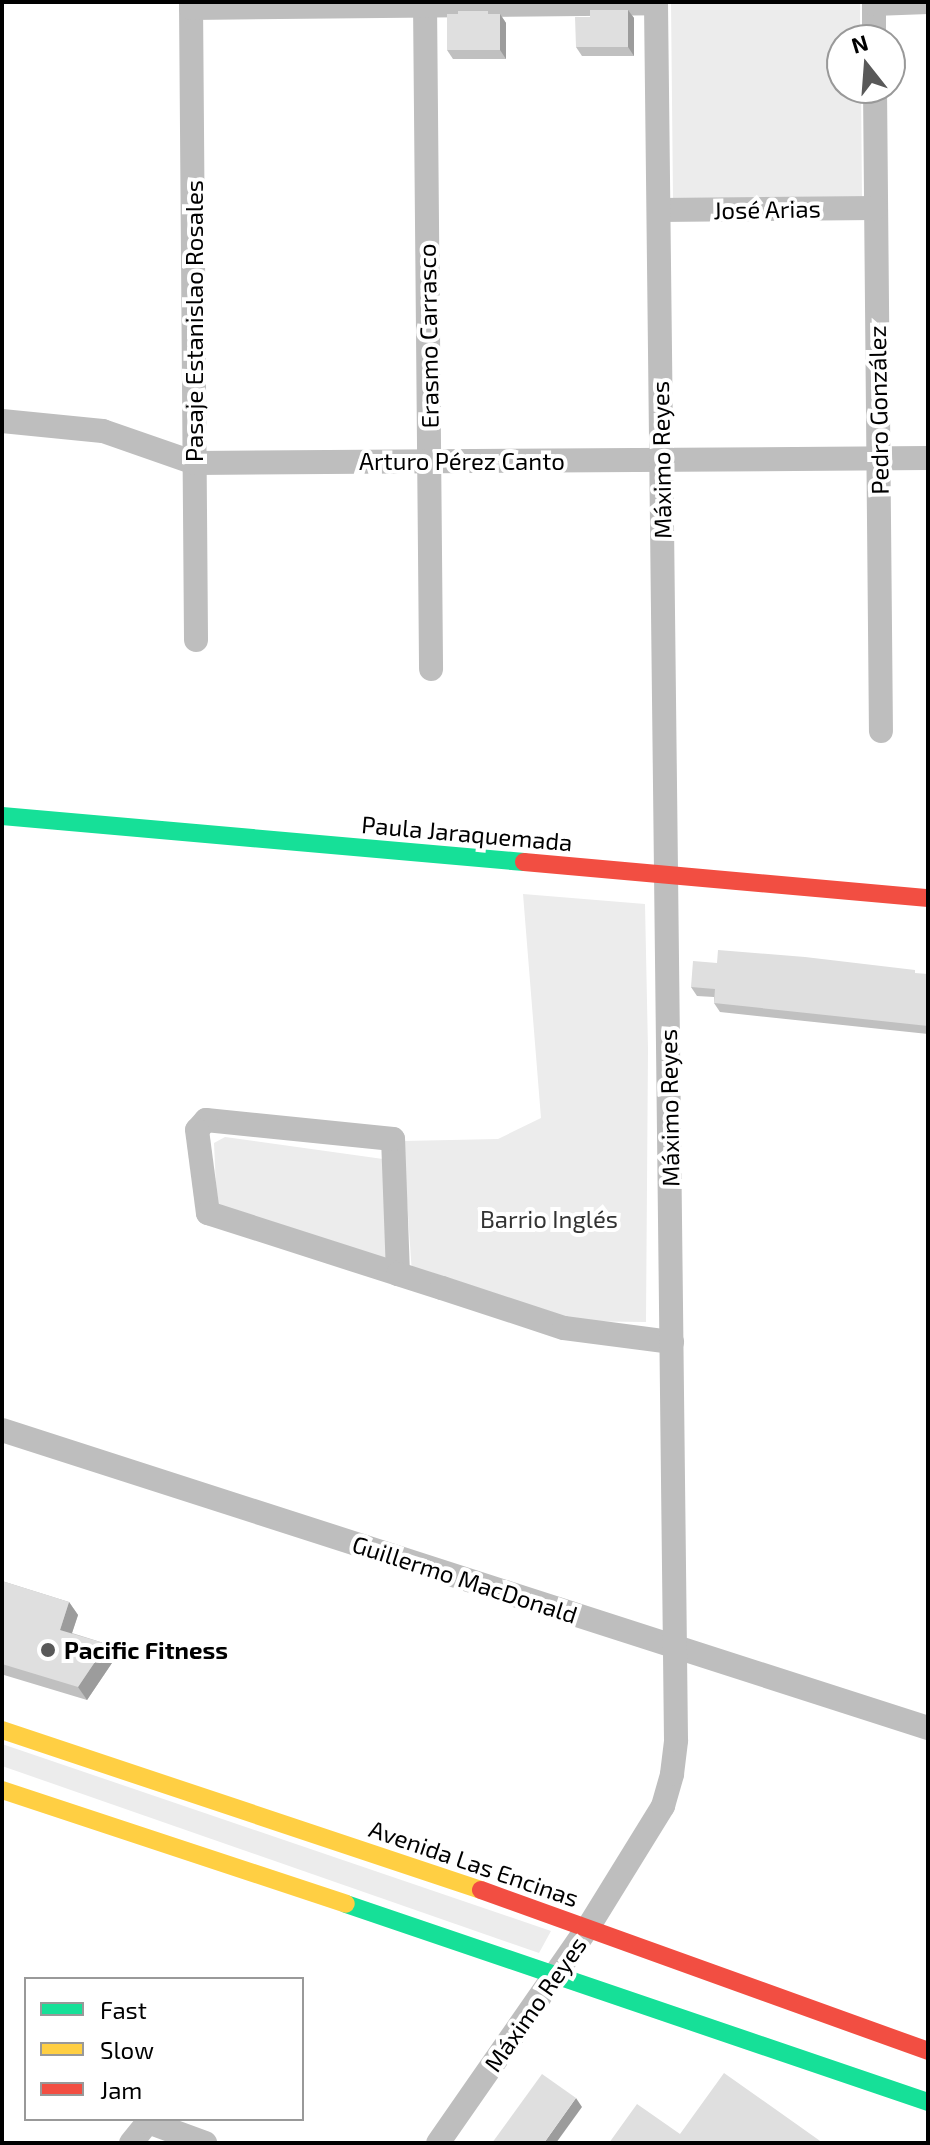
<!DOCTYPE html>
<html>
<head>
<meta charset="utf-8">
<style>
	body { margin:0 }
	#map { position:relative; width:930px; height:2145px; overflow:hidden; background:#fff; font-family:"Exo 2",sans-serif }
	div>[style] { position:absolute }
	.green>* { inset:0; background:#ececec }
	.street>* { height:24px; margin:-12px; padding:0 12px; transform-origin:12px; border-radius:12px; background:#bebebe }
	.fast>* { height:18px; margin:-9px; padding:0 9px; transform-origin:9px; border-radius:9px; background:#16e098 }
	.slow>* { height:18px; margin:-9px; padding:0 9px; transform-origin:9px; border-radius:9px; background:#ffcf43 }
	.jam>* { height:18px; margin:-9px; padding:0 9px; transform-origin:9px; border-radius:9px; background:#f24e42 }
	.wall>* { inset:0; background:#c0c0c0 }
	.shaded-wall>* { inset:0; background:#9c9c9c }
	.building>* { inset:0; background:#dfdfdf }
	.dots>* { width:22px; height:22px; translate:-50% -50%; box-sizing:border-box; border:4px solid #fff; border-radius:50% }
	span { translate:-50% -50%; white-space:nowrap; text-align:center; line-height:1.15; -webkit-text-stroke:8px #fff; paint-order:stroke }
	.street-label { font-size:24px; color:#000 }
	.park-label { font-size:24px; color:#333 }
	.poi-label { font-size:24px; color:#000; font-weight:700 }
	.left { translate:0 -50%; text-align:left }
	.frame { position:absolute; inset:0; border:4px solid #000; pointer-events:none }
	.legend { position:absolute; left:24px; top:1977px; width:280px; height:144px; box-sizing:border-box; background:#fff; border:2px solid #999; margin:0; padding:10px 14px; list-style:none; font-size:24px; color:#000 }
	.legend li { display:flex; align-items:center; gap:16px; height:40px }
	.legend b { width:40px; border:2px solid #999 }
	.north { position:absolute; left:826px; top:24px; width:80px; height:80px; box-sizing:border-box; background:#fff; border:2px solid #999; border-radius:50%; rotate:343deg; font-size:22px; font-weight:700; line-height:32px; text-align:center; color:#000 }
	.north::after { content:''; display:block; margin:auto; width:28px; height:36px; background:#595959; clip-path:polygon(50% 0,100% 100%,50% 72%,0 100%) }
</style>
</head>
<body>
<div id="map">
	<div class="green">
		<div style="clip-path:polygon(671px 2px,860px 2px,860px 40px,842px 40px,842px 88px,861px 88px,862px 199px,673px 201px)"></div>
		<div style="clip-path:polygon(523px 894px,645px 904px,648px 1049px,646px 1322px,563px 1321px,412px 1274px,403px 1141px,498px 1139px,541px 1118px)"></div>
		<div style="clip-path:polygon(225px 1137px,383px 1159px,391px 1261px,217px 1209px,214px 1143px)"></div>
		<div style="clip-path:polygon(2px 1744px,551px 1931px,539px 1953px,2px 1766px)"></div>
	</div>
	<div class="street">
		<div style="left:191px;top:2px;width:638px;rotate:89.55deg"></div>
		<div style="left:425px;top:2px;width:667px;rotate:89.48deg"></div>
		<div style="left:874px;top:2px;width:38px;rotate:90deg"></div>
		<div style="left:874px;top:4px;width:54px;rotate:-2.1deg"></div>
		<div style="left:191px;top:8px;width:465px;rotate:-0.6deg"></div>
		<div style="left:875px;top:88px;width:643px;rotate:89.47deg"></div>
		<div style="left:659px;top:210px;width:217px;rotate:-0.5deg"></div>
		<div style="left:2px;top:421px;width:101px;rotate:5.7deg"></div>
		<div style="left:103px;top:431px;width:97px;rotate:19.2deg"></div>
		<div style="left:195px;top:463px;width:733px;rotate:-0.39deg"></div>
		<div style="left:398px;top:1274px;width:135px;rotate:-92.1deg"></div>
		<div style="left:393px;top:1139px;width:188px;rotate:-174.2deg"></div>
		<div style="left:206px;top:1120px;width:13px;rotate:132deg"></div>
		<div style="left:197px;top:1130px;width:84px;rotate:82.5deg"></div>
		<div style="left:208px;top:1213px;width:200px;rotate:17.8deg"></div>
		<div style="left:398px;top:1274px;width:46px;rotate:17.7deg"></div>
		<div style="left:442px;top:1288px;width:128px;rotate:18.2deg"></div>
		<div style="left:564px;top:1328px;width:109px;rotate:7.4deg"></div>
		<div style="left:2px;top:1430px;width:973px;rotate:17.84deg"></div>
		<div style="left:131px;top:2143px;width:27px;rotate:-51deg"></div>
		<div style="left:148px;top:2122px;width:61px;rotate:20.2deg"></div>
		<div style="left:438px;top:2143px;width:264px;rotate:-55.2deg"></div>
		<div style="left:589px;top:1926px;width:141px;rotate:-58.3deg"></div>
		<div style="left:663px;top:1806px;width:33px;rotate:-74deg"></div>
		<div style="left:672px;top:1774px;width:34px;rotate:-83deg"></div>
		<div style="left:676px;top:1740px;width:1738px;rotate:-90.66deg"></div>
	</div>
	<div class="fast">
		<div style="left:2px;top:816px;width:524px;rotate:5.04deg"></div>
		<div style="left:346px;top:1904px;width:615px;rotate:18.79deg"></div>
	</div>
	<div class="slow">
		<div style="left:2px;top:1730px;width:505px;rotate:18.47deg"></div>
		<div style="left:2px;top:1790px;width:362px;rotate:18.3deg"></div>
	</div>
	<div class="jam">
		<div style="left:524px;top:862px;width:406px;rotate:5.1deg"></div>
		<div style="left:481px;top:1890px;width:475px;rotate:19.8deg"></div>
	</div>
	<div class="wall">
		<div style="clip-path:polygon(628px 10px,634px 18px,634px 56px,582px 56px,576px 47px,590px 17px)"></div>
		<div style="clip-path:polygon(491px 14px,500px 14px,506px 23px,506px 59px,453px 59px,447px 50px)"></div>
		<div style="clip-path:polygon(918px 974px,928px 974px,928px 1034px,720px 1012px,714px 1003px,714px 997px,697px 996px,691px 987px)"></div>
		<div style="clip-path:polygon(2px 1581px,69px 1602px,78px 1615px,72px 1633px,107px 1644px,116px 1657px,87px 1700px,4px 1675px,2px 1672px)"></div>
	</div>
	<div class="shaded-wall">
		<div style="clip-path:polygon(628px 10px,634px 18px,634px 56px,628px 47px)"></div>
		<div style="clip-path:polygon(500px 14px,506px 23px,506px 59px,500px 50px)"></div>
		<div style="clip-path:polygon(69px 1602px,78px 1615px,69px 1642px,60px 1630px)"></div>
		<div style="clip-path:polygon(107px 1644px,116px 1657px,87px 1700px,78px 1687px)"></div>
		<div style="clip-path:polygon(576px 2098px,582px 2107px,556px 2143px,544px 2143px)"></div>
	</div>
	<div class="building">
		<div style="clip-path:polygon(590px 10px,628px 10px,628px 47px,576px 47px,575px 17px,590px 17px)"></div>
		<div style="clip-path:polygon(458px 11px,488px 11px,488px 14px,500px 14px,500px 50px,447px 50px,447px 14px,458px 14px)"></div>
		<div style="clip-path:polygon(718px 950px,805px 957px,915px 970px,915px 973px,928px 974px,928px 1026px,714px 1003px,715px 989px,691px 987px,693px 961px,717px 963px)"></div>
		<div style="clip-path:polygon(2px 1581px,69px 1602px,60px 1630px,107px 1644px,78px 1687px,2px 1664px)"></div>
		<div style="clip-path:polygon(724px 2073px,823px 2143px,609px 2143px,637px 2104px,680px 2134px)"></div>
		<div style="clip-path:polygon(542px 2074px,576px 2098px,544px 2143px,492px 2143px)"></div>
	</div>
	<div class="dots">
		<div style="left:48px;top:1650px;background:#595959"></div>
	</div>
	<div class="street-label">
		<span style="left:767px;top:209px;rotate:-1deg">José Arias</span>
		<span style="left:194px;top:321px;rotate:-90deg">Pasaje Estanislao Rosales</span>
		<span style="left:428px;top:336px;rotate:-91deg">Erasmo Carrasco</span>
		<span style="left:878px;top:410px;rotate:-91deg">Pedro González</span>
		<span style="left:661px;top:460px;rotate:-91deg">Máximo Reyes</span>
		<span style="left:462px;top:461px">Arturo Pérez Canto</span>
		<span style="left:467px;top:833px;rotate:5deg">Paula Jaraquemada</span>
		<span style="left:669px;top:1108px;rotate:-91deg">Máximo Reyes</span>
		<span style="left:465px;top:1579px;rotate:18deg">Guillermo MacDonald</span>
		<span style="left:474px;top:1863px;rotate:19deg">Avenida Las Encinas</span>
		<span style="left:535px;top:2004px;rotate:-55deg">Máximo Reyes</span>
	</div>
	<div class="park-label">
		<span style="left:549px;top:1219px">Barrio Inglés</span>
	</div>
	<div class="poi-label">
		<span class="left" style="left:64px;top:1650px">Pacific Fitness</span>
	</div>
	<div class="frame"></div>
	<ul class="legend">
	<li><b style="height:10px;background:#16e098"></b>Fast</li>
	<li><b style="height:10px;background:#ffcf43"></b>Slow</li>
	<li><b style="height:10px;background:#f24e42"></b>Jam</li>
	</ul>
	<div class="north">N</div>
</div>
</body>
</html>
